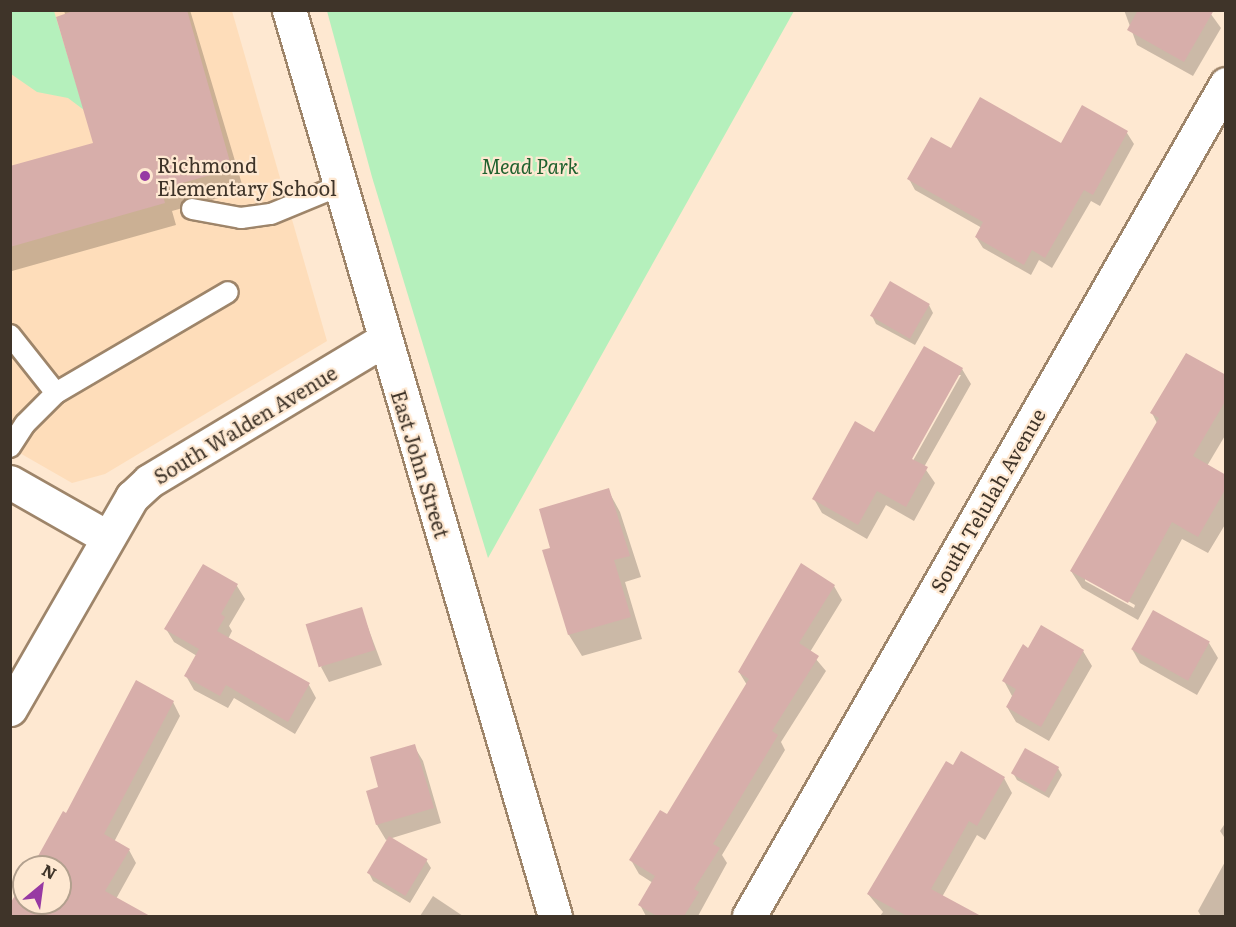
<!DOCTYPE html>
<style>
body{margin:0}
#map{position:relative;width:1236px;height:927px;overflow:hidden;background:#fee8d1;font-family:Literata,serif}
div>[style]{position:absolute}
.built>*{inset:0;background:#feddba}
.green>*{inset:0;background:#b5f0bc}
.shadow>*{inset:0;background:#0003}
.building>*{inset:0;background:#d7aeaa;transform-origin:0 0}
.roads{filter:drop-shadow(2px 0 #9e856a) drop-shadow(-2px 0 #9e856a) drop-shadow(0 2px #9e856a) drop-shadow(0 -2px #9e856a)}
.lane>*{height:20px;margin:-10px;padding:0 10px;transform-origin:10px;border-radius:10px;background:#fff}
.street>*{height:33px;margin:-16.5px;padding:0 16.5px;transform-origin:16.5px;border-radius:16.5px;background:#fff}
.secondary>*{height:33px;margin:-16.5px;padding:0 16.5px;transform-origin:16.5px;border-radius:16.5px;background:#fff}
.dots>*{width:16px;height:16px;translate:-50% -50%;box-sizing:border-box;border:3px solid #fee8d1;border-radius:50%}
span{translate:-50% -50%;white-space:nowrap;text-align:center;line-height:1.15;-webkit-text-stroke:4.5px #fee8d1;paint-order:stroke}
.poi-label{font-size:20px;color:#3f3429}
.left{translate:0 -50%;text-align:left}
.park-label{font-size:20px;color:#1f612e;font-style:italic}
.street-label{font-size:20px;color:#3f3429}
.frame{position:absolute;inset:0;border:12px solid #3f3429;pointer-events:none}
.north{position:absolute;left:12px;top:855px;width:60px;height:60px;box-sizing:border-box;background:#fee8d1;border:2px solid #b2a08e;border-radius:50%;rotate:29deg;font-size:16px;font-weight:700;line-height:24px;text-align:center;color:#3f3429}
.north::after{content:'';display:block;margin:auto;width:21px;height:27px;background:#9739a3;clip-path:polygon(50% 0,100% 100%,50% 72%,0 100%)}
</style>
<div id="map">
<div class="built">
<i style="clip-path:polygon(11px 11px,232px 11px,327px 341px,105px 474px,72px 483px,11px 448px)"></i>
</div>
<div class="green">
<i style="clip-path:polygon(11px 11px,54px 11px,84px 110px,68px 98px,37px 92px,11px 74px)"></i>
<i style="clip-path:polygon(327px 11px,794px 11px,488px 558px,372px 177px)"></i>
</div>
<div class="shadow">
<i style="clip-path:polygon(64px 10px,190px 10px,244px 191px,172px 211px,176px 225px,12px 271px,10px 168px,95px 144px)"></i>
<i style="clip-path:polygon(1124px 10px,1208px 10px,1221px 28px,1193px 76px,1137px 45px)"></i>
<i style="clip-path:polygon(1083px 107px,1127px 133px,1134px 144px,1100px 206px,1091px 201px,1052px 268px,1039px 260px,1031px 275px,983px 248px,976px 237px,982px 228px,915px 190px,909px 179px,952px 150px,1062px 146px)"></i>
<i style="clip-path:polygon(929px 305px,933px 313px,915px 345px,876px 324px,872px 316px)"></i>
<i style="clip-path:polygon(evenodd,962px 369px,971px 384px,924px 467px,935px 483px,914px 521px,886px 505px,867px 539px,822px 513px,814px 499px,874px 434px,962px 369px,958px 375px,961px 375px,910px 466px,907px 464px,958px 375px)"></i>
<i style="clip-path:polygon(evenodd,1226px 377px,1226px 434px,1207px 466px,1226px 477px,1226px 523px,1208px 553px,1182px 539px,1138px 620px,1082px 588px,1071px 571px,1157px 423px,1152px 413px,1226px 377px,1085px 577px,1135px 605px,1134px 608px,1085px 581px,1085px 577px)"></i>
<i style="clip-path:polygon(608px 490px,620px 512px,641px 577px,625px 582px,642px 639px,582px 656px,569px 635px,544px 551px,552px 549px)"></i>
<i style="clip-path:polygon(203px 566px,237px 586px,245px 599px,229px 626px,232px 631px,228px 639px,309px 685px,316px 698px,295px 734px,234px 698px,228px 708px,194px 690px,186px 676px,197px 656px,174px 642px,166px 629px)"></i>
<i style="clip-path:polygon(834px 586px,842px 600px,810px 652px,826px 671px,781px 742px,785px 750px,722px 855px,727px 863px,698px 916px,646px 916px,640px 905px,653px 883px,639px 874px,631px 860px,667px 817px,747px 685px,739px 672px)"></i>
<i style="clip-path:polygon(361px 609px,382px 665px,329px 682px,321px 667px)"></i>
<i style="clip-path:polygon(1209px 643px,1218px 658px,1197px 695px,1140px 663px,1132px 649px)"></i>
<i style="clip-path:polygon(1029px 650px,1083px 651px,1092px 666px,1049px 741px,1016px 722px,1007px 707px,1012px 696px,1004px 681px)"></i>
<i style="clip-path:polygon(173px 702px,180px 716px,114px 842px,129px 850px,136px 863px,116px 899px,147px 916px,10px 916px,10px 907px,24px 883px,24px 903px,60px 903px,60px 867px,33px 867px,67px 815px)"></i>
<i style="clip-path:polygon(414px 746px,423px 761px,441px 823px,389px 839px,426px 860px,431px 868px,410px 903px,373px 881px,369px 873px,389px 839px,386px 840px,377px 825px,368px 792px,380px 788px)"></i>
<i style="clip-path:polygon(954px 767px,1004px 778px,1012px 793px,985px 840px,977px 835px,942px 897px,956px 915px,880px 916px,883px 912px,868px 894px)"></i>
<i style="clip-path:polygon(1058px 768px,1062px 775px,1049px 798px,1017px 780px,1013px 773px)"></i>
<i style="clip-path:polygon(1226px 822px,1226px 840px,1220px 831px)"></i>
<i style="clip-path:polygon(1226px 860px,1226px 916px,1201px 916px,1198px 911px)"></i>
<i style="clip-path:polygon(433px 896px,463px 916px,420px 916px)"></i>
</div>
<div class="building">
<i style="clip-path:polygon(76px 10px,187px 10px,232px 169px,161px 189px,165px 203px,10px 247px,10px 166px,93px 143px,56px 17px)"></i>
<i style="clip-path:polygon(1138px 10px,1214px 10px,1184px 62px,1127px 30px)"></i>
<i style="clip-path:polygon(980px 97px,1061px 143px,1082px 105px,1128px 131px,1093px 195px,1084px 190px,1045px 258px,1032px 250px,1024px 265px,975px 237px,983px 222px,907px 179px,931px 137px,951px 148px)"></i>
<i style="left:890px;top:281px;width:46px;height:40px;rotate:30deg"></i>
<i style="clip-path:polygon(924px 346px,963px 368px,912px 459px,928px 467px,906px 507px,877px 491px,858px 525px,812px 499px,855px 421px,874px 432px)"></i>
<i style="clip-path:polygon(1186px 353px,1226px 375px,1226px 400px,1193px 456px,1226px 475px,1226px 488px,1198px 537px,1172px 522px,1128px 603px,1070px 571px,1159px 418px,1150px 413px)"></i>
<i style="clip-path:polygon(609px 488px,630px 556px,614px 560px,631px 617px,568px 635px,542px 550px,550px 548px,539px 509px)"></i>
<i style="clip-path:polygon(801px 563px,835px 585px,799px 643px,819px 656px,772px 731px,778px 735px,713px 844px,720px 848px,694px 889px,699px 892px,684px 916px,657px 916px,638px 905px,655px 876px,629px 860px,660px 810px,667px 814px,749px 679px,738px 672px)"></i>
<i style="clip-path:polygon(203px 564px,238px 584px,221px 614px,225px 617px,217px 631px,310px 683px,288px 722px,226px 685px,220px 696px,184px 676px,199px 649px,164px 629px)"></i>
<i style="left:362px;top:607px;width:45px;height:59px;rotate:73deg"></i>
<i style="left:1153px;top:610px;width:65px;height:45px;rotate:29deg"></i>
<i style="clip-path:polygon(1041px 625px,1084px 650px,1041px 727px,1006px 707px,1016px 689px,1002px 681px,1023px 644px,1028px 648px)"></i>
<i style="clip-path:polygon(136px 680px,174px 701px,104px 834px,130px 849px,105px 891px,150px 916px,10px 916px,10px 904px,24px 880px,24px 903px,60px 903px,60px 867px,32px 867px,63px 811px,66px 813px)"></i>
<i style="clip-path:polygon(415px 744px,434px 808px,376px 825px,366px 791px,378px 787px,370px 757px)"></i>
<i style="left:1025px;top:748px;width:39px;height:29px;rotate:29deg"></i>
<i style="clip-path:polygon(961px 751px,1005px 777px,977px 826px,969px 821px,931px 889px,981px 916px,907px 916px,867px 894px,946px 761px,953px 765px)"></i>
<i style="left:389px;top:836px;width:45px;height:43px;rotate:31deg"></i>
</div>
<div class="roads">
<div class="lane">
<i style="left:192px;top:209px;width:50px;rotate:10.4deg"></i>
<i style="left:241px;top:218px;width:30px;rotate:-8deg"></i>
<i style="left:271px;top:214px;width:74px;rotate:-22.4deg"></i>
<i style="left:10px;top:335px;width:74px;rotate:51.6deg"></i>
<i style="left:10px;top:447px;width:27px;rotate:-57deg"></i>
<i style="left:25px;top:424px;width:44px;rotate:-45deg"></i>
<i style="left:56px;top:393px;width:199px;rotate:-30.4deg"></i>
</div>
<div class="street">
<i style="left:10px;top:482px;width:112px;rotate:29.6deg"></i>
<i style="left:10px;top:709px;width:245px;rotate:-60.1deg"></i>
<i style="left:132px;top:497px;width:23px;rotate:-43deg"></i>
<i style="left:149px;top:481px;width:274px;rotate:-31deg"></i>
<i style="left:749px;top:916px;width:959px;rotate:-60.17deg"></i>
</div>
<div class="secondary">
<i style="left:289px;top:10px;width:944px;rotate:73.64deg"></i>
</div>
</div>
<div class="dots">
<i style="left:145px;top:176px;background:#9739a3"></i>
</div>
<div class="poi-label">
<span class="left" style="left:157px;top:176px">Richmond<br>Elementary School</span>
</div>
<div class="park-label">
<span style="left:530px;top:165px">Mead Park</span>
</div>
<div class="street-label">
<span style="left:245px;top:424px;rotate:-31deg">South Walden Avenue</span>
<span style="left:421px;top:464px;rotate:73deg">East John Street</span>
<span style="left:987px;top:500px;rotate:-60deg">South Telulah Avenue</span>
</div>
<div class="frame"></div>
<div class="north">N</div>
</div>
